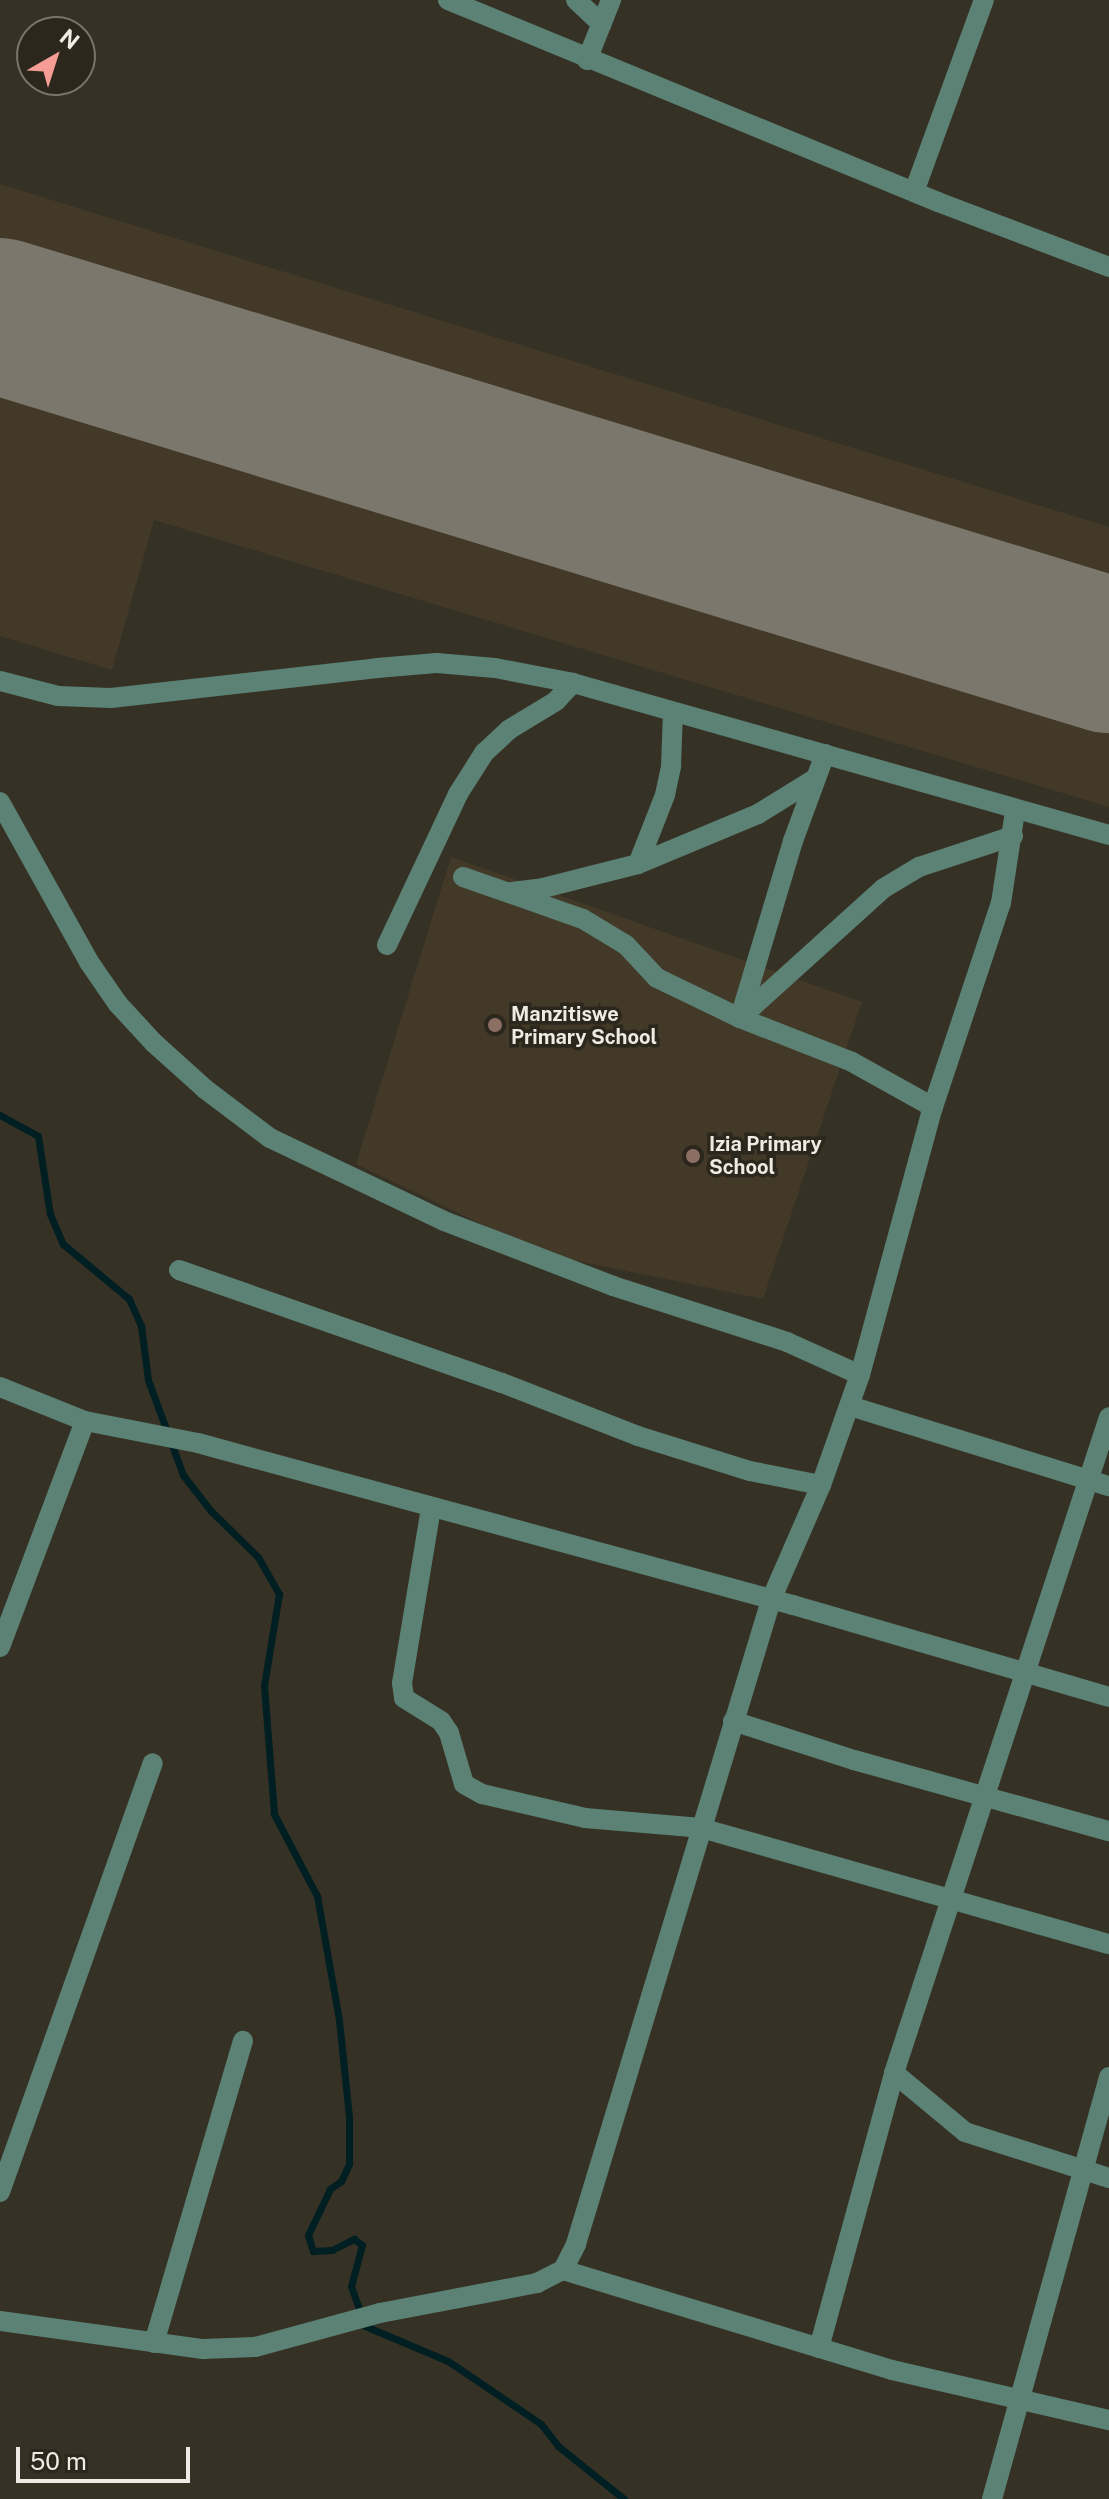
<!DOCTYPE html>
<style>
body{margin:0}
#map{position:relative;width:1109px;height:2499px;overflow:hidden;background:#363125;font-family:"Public Sans",sans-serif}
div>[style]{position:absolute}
.built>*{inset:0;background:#423928}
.stream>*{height:7px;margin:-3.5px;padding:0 3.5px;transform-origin:3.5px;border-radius:3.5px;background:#001f22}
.runway>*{height:156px;margin:-78px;padding:0 78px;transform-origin:78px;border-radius:78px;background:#7c776c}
.minor>*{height:20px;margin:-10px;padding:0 10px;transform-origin:10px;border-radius:10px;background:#5b8275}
.dots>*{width:22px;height:22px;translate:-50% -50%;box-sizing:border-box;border:4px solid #2c271c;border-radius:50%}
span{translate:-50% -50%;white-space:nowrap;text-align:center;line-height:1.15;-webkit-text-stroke:7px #2c271c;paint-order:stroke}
.poi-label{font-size:20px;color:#efebe4;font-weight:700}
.left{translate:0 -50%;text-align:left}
.north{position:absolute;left:16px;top:16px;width:80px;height:80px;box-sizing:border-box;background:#2c271c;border:2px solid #7a756c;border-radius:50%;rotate:39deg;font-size:22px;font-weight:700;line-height:32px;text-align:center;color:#efebe4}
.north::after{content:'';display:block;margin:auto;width:28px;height:36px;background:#f59c95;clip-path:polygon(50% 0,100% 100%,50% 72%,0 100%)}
.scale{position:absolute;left:16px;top:2447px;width:174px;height:36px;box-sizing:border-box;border:4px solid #efebe4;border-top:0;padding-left:10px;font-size:24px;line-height:28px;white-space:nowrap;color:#efebe4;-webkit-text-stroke:6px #2c271c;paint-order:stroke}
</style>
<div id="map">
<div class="built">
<i style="clip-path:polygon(0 184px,1109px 527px,1109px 807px,154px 520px,112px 670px,0 636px)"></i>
<i style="clip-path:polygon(451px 857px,862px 1002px,763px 1299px,543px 1254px,356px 1164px)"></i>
</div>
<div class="stream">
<i style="left:0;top:1115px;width:43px;rotate:28.9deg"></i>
<i style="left:38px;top:1136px;width:79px;rotate:81.3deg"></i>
<i style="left:50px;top:1214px;width:33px;rotate:67deg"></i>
<i style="left:63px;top:1244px;width:86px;rotate:39.8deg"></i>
<i style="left:129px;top:1299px;width:30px;rotate:66deg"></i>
<i style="left:141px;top:1326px;width:54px;rotate:82.6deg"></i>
<i style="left:148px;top:1380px;width:101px;rotate:69.8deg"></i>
<i style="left:183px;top:1475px;width:46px;rotate:52.1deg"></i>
<i style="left:211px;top:1511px;width:66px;rotate:44.4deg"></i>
<i style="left:258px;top:1557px;width:43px;rotate:60.4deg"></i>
<i style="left:279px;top:1594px;width:93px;rotate:99.3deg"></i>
<i style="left:264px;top:1686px;width:128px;rotate:85.5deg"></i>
<i style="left:274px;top:1814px;width:93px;rotate:62.3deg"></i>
<i style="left:317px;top:1896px;width:126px;rotate:79.9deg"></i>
<i style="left:339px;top:2020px;width:97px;rotate:84.1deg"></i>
<i style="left:349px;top:2116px;width:48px;rotate:90deg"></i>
<i style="left:349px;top:2164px;width:19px;rotate:115deg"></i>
<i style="left:341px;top:2181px;width:14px;rotate:144deg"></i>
<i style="left:330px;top:2189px;width:51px;rotate:115.6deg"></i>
<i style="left:308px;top:2235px;width:17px;rotate:73deg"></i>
<i style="left:313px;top:2251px;width:19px;rotate:-3deg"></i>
<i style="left:332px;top:2250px;width:25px;rotate:-27deg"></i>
<i style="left:354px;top:2239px;width:10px;rotate:37deg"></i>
<i style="left:362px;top:2245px;width:42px;rotate:105deg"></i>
<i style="left:351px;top:2286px;width:42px;rotate:70.7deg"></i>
<i style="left:365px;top:2326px;width:90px;rotate:22.9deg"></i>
<i style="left:448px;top:2361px;width:112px;rotate:34.1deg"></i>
<i style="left:541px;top:2424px;width:28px;rotate:52deg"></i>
<i style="left:558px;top:2446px;width:85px;rotate:38.8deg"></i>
</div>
<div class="runway">
<i style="left:0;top:316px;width:1160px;rotate:17deg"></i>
</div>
<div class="minor">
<i style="left:448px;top:0;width:530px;rotate:22.4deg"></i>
<i style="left:938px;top:202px;width:183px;rotate:20.8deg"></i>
<i style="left:576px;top:0;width:35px;rotate:43deg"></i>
<i style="left:587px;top:60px;width:65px;rotate:-68.2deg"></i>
<i style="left:914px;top:192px;width:204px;rotate:-70deg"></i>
<i style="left:0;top:681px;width:60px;rotate:14.5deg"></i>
<i style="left:58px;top:696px;width:53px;rotate:2.2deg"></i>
<i style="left:111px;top:698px;width:268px;rotate:-6.4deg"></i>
<i style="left:377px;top:668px;width:60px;rotate:-4.8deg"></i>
<i style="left:437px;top:663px;width:58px;rotate:4.9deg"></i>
<i style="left:495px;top:668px;width:79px;rotate:10.9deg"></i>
<i style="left:573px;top:683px;width:557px;rotate:15.83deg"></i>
<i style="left:825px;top:754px;width:93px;rotate:110.2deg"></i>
<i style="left:793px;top:841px;width:185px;rotate:106.7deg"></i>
<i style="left:740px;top:1018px;width:120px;rotate:21.4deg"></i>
<i style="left:852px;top:1062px;width:93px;rotate:29.1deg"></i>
<i style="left:0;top:802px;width:183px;rotate:60.9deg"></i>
<i style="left:89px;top:962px;width:51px;rotate:55.4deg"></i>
<i style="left:118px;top:1004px;width:53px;rotate:47.3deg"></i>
<i style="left:154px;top:1043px;width:69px;rotate:42deg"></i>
<i style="left:205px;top:1089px;width:81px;rotate:37deg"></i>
<i style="left:270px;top:1138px;width:193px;rotate:25.5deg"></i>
<i style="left:444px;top:1221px;width:181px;rotate:21deg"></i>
<i style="left:613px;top:1286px;width:183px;rotate:17.8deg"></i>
<i style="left:787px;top:1342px;width:80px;rotate:24.3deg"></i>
<i style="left:638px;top:864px;width:74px;rotate:-68.6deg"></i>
<i style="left:665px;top:795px;width:30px;rotate:-78deg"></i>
<i style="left:671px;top:766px;width:54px;rotate:-87.9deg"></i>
<i style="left:463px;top:877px;width:127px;rotate:19.3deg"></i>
<i style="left:583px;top:919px;width:50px;rotate:31.2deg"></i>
<i style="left:626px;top:945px;width:45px;rotate:46.8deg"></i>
<i style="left:657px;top:978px;width:92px;rotate:25.7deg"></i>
<i style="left:740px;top:1018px;width:194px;rotate:-42.1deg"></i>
<i style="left:884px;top:888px;width:41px;rotate:-31deg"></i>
<i style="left:919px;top:867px;width:99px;rotate:-18.3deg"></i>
<i style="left:512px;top:892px;width:31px;rotate:-7deg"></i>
<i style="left:543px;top:888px;width:98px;rotate:-14.2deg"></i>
<i style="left:638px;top:864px;width:130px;rotate:-22.6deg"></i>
<i style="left:758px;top:814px;width:68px;rotate:-31.8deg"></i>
<i style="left:387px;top:945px;width:167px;rotate:-64.8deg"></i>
<i style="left:458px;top:794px;width:49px;rotate:-57.6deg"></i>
<i style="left:484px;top:753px;width:35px;rotate:-43deg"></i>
<i style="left:510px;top:729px;width:54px;rotate:-31.3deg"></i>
<i style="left:556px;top:701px;width:25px;rotate:-47deg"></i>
<i style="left:179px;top:1270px;width:342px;rotate:19.3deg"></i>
<i style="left:502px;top:1383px;width:146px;rotate:21.3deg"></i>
<i style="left:638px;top:1436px;width:117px;rotate:17.4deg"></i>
<i style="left:750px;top:1471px;width:72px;rotate:11.2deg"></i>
<i style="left:0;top:1387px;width:92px;rotate:21.8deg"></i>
<i style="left:850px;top:1406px;width:271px;rotate:17.2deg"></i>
<i style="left:431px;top:1508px;width:177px;rotate:99.4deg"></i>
<i style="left:402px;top:1683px;width:15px;rotate:82deg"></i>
<i style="left:404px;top:1698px;width:44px;rotate:31.9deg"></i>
<i style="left:441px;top:1721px;width:14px;rotate:56deg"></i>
<i style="left:449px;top:1733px;width:53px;rotate:73.6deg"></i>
<i style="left:464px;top:1784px;width:21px;rotate:29deg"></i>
<i style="left:482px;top:1794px;width:106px;rotate:13.1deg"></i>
<i style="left:585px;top:1818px;width:116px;rotate:4.9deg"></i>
<i style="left:701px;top:1828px;width:424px;rotate:15.9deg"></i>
<i style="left:0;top:1647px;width:241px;rotate:-69.4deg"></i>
<i style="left:85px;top:1421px;width:115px;rotate:11deg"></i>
<i style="left:198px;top:1443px;width:617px;rotate:15.23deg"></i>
<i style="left:793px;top:1605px;width:329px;rotate:16.2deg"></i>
<i style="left:733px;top:1721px;width:127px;rotate:17.9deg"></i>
<i style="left:854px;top:1760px;width:265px;rotate:15.6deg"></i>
<i style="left:894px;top:2073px;width:92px;rotate:39.7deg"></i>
<i style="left:965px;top:2132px;width:151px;rotate:17.7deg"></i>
<i style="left:0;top:2192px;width:455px;rotate:-70.4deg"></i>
<i style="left:563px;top:2270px;width:344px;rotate:16.9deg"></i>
<i style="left:892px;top:2370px;width:223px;rotate:13deg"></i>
<i style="left:0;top:2321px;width:205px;rotate:7.9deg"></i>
<i style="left:203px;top:2349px;width:52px;rotate:-2.2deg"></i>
<i style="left:255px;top:2347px;width:130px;rotate:-15.2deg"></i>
<i style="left:380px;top:2313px;width:160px;rotate:-10.8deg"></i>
<i style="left:537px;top:2283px;width:29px;rotate:-27deg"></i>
<i style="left:563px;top:2270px;width:29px;rotate:-63deg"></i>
<i style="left:576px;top:2244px;width:673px;rotate:-73.15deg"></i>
<i style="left:771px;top:1600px;width:125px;rotate:-66.5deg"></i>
<i style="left:821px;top:1485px;width:117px;rotate:-70.5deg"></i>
<i style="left:860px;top:1375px;width:278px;rotate:-74.8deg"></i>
<i style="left:933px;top:1107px;width:215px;rotate:-71.6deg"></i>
<i style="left:1001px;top:903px;width:93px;rotate:-81.3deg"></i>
<i style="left:154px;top:2343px;width:315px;rotate:-73.6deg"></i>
<i style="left:819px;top:2348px;width:285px;rotate:-74.7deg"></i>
<i style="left:894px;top:2073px;width:690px;rotate:-71.85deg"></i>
<i style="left:992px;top:2499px;width:438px;rotate:-74.5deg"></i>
</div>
<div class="dots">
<i style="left:495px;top:1025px;background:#8d6e63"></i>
<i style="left:693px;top:1156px;background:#8d6e63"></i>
</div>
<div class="poi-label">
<span class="left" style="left:511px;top:1026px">Manzitiswe<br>Primary School</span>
<span class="left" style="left:709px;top:1156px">Izia Primary<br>School</span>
</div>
<div class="north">N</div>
<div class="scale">50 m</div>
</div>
